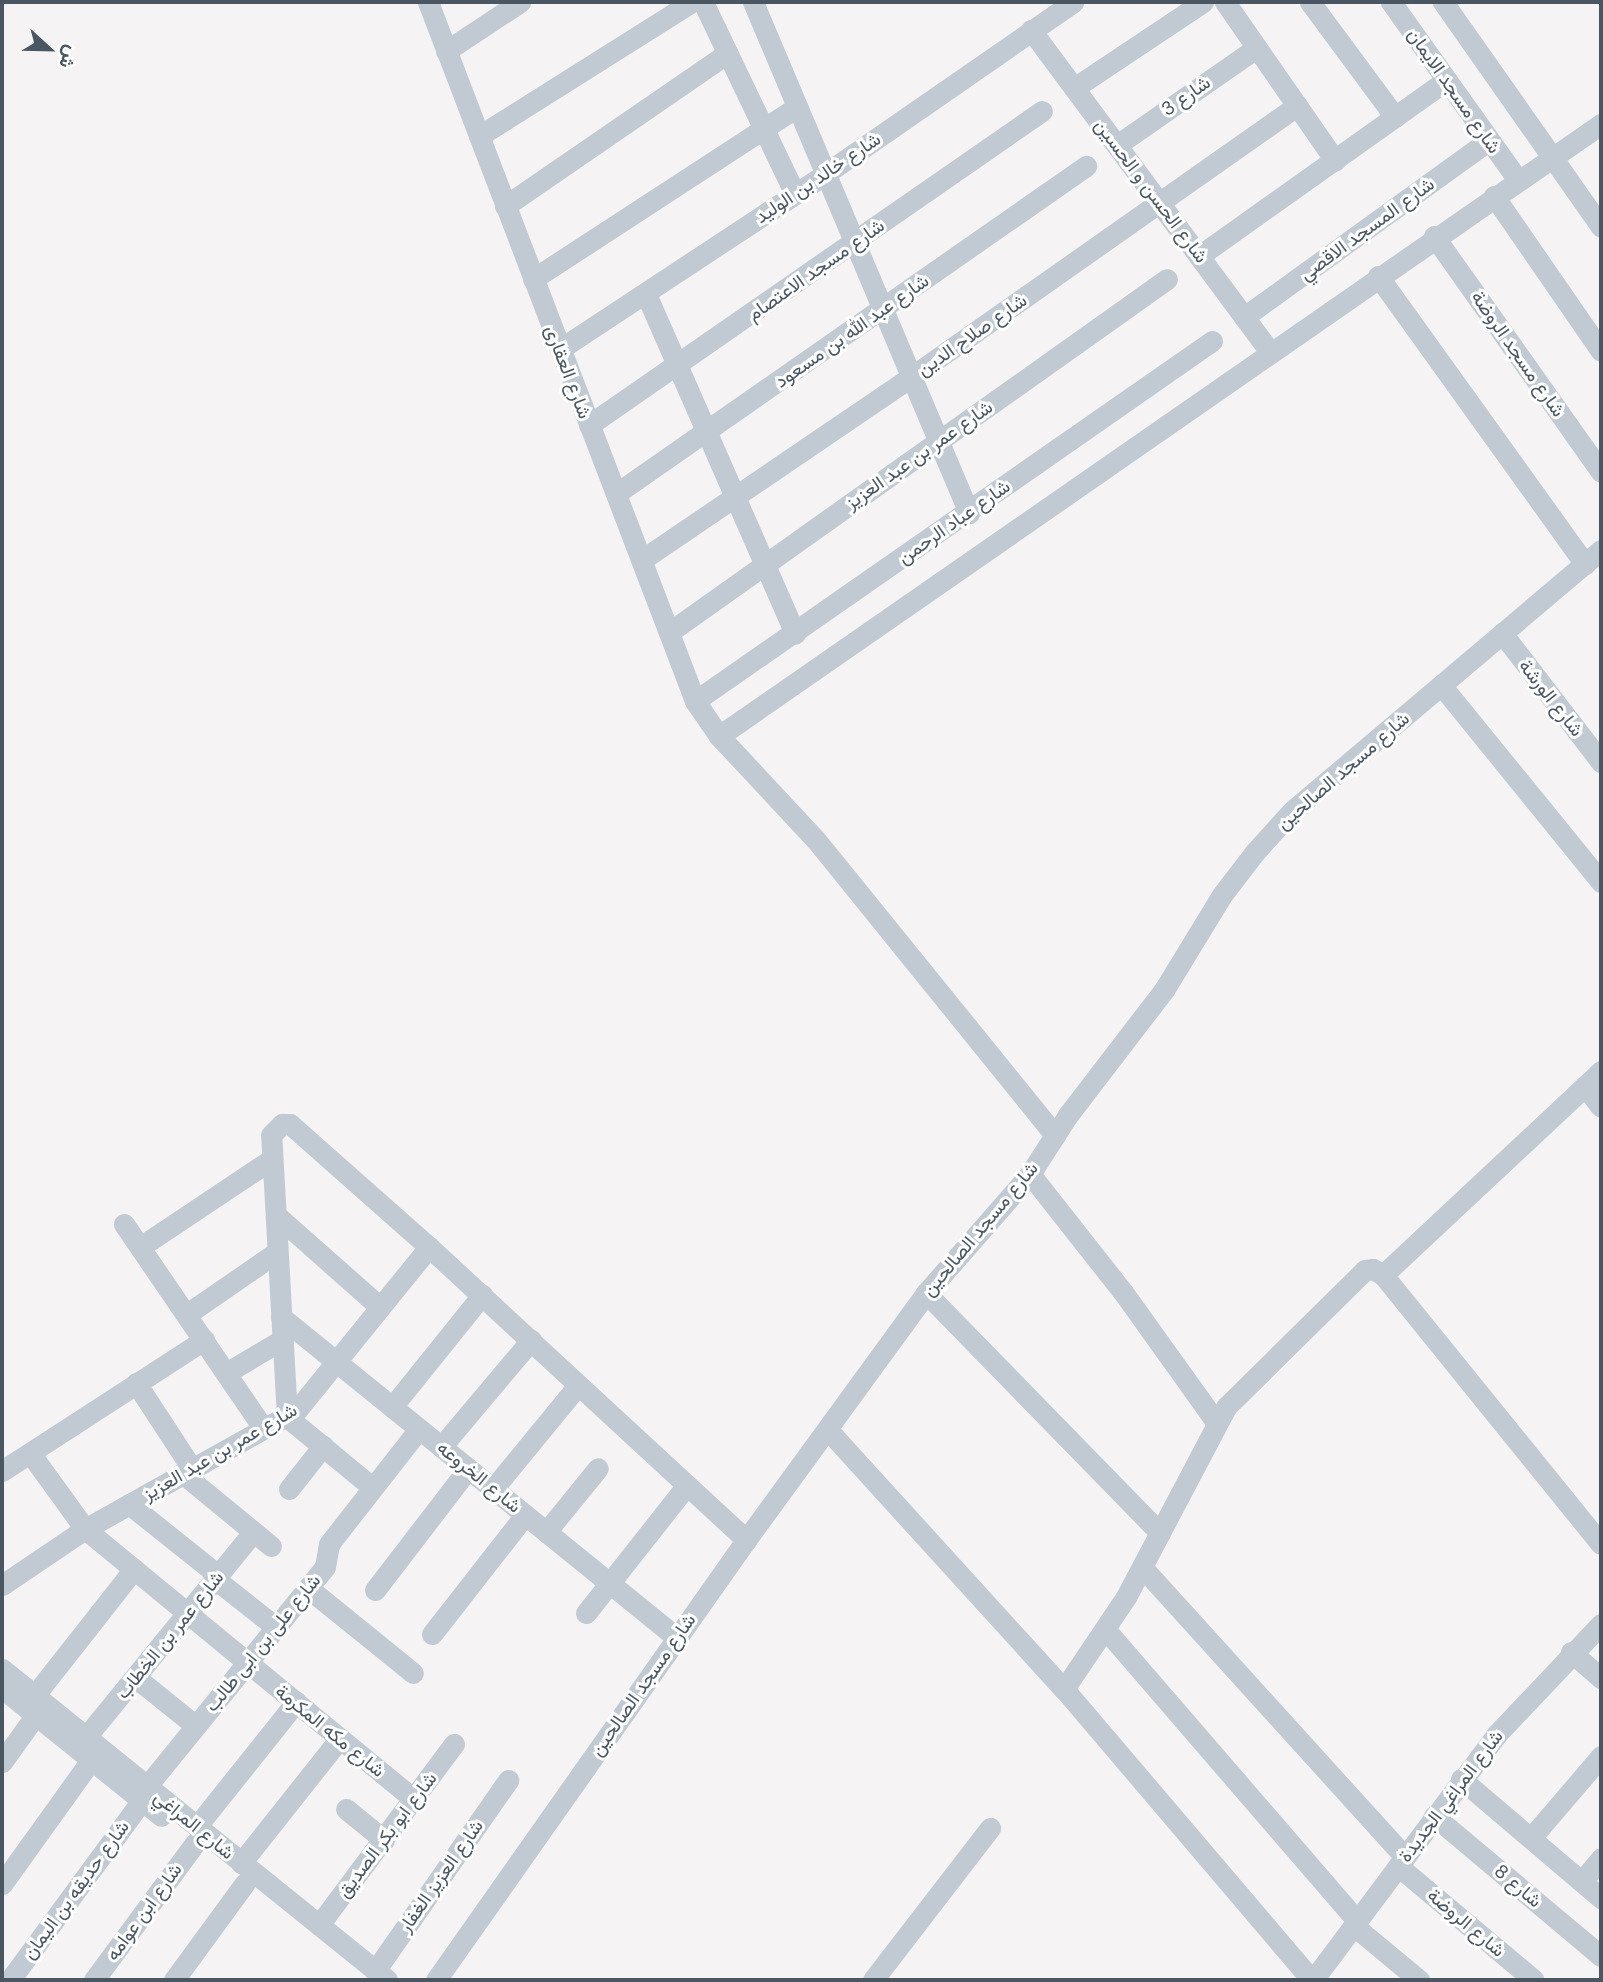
<!DOCTYPE html>
<meta charset="utf-8">
<style>
body{margin:0}
#map{position:relative;width:1603px;height:1982px;overflow:hidden;background:#f5f3f3;font-family:"DM Sans",Vazirmatn,sans-serif}
div>[style]{position:absolute}
.street>*{height:21px;margin:-10.5px;padding:0 10.5px;transform-origin:10.5px;border-radius:10.5px;background:#c1cad2}
span{translate:-50% -50%;white-space:nowrap;text-align:center;line-height:1.15;-webkit-text-stroke:6px #fff;paint-order:stroke}
.street-label{font-size:19px;color:#4a5661}
.frame{position:absolute;inset:0;border:4px solid #4a5661;pointer-events:none}
.north{position:absolute;left:14px;top:14px;width:70px;height:70px;-webkit-text-stroke:5px #fff;paint-order:stroke;rotate:112deg;font-size:19px;font-weight:700;line-height:28px;text-align:center;color:#4a5661}
.north::after{content:'';display:block;margin:auto;width:24px;height:32px;background:#4a5661;clip-path:polygon(50% 0,100% 100%,50% 72%,0 100%)}
</style>
<div id="map">
<div class="street">
<i style="left:428px;top:2px;width:748px;rotate:69.09deg"></i>
<i style="left:695px;top:701px;width:42px;rotate:55.6deg"></i>
<i style="left:719px;top:736px;width:142px;rotate:47deg"></i>
<i style="left:816px;top:840px;width:380px;rotate:51deg"></i>
<i style="left:703px;top:2px;width:213px;rotate:64.4deg"></i>
<i style="left:753px;top:2px;width:555px;rotate:67.09deg"></i>
<i style="left:1225px;top:2px;width:193px;rotate:55.2deg"></i>
<i style="left:1310px;top:2px;width:143px;rotate:53.5deg"></i>
<i style="left:1391px;top:2px;width:219px;rotate:54.5deg"></i>
<i style="left:1443px;top:2px;width:275px;rotate:54.9deg"></i>
<i style="left:1031px;top:30px;width:401px;rotate:53.4deg"></i>
<i style="left:446px;top:51px;width:89px;rotate:-33.5deg"></i>
<i style="left:1074px;top:88px;width:155px;rotate:-33.7deg"></i>
<i style="left:479px;top:136px;width:252px;rotate:-32.2deg"></i>
<i style="left:1117px;top:145px;width:169px;rotate:-34.9deg"></i>
<i style="left:1494px;top:196px;width:188px;rotate:55.4deg"></i>
<i style="left:505px;top:206px;width:270px;rotate:-34.5deg"></i>
<i style="left:1434px;top:236px;width:289px;rotate:54.7deg"></i>
<i style="left:1199px;top:256px;width:304px;rotate:-35.4deg"></i>
<i style="left:1378px;top:276px;width:355px;rotate:54.3deg"></i>
<i style="left:533px;top:279px;width:315px;rotate:-33.1deg"></i>
<i style="left:646px;top:294px;width:371px;rotate:66.3deg"></i>
<i style="left:1244px;top:317px;width:302px;rotate:-35.8deg"></i>
<i style="left:560px;top:349px;width:318px;rotate:-33.4deg"></i>
<i style="left:825px;top:174px;width:302px;rotate:-34.7deg"></i>
<i style="left:589px;top:425px;width:551px;rotate:-34.73deg"></i>
<i style="left:617px;top:493px;width:572px;rotate:-34.89deg"></i>
<i style="left:643px;top:559px;width:324px;rotate:-34.2deg"></i>
<i style="left:911px;top:377px;width:472px;rotate:-35.1deg"></i>
<i style="left:671px;top:631px;width:608px;rotate:-35.36deg"></i>
<i style="left:1502px;top:633px;width:163px;rotate:52.5deg"></i>
<i style="left:1441px;top:685px;width:254px;rotate:50.9deg"></i>
<i style="left:695px;top:701px;width:630px;rotate:-34.85deg"></i>
<i style="left:719px;top:736px;width:1074px;rotate:-34.76deg"></i>
<i style="left:1585px;top:1086px;width:26px;rotate:53deg"></i>
<i style="left:1030px;top:1174px;width:150px;rotate:51.8deg"></i>
<i style="left:1123px;top:1292px;width:160px;rotate:54.4deg"></i>
<i style="left:276px;top:1215px;width:139px;rotate:41.5deg"></i>
<i style="left:124px;top:1224px;width:247px;rotate:55.7deg"></i>
<i style="left:140px;top:1247px;width:159px;rotate:-33.7deg"></i>
<i style="left:1383px;top:1275px;width:299px;rotate:-43.1deg"></i>
<i style="left:926px;top:1293px;width:335px;rotate:45.7deg"></i>
<i style="left:187px;top:1314px;width:109px;rotate:-34.6deg"></i>
<i style="left:281px;top:1317px;width:508px;rotate:39.01deg"></i>
<i style="left:226px;top:1373px;width:66px;rotate:-30.8deg"></i>
<i style="left:136px;top:1383px;width:100px;rotate:56.8deg"></i>
<i style="left:392px;top:1407px;width:144px;rotate:-51.2deg"></i>
<i style="left:828px;top:1430px;width:350px;rotate:47.7deg"></i>
<i style="left:1064px;top:1689px;width:382px;rotate:49.6deg"></i>
<i style="left:441px;top:1447px;width:140px;rotate:-49.9deg"></i>
<i style="left:30px;top:1453px;width:94px;rotate:54.1deg"></i>
<i style="left:85px;top:1529px;width:426px;rotate:39.4deg"></i>
<i style="left:2px;top:1471px;width:241px;rotate:-33deg"></i>
<i style="left:182px;top:1473px;width:115px;rotate:39.4deg"></i>
<i style="left:372px;top:1487px;width:110px;rotate:-140.5deg"></i>
<i style="left:287px;top:1417px;width:282px;rotate:-93.2deg"></i>
<i style="left:271px;top:1135px;width:16px;rotate:-45deg"></i>
<i style="left:282px;top:1124px;width:8px"></i>
<i style="left:290px;top:1124px;width:186px;rotate:41.5deg"></i>
<i style="left:429px;top:1247px;width:432px;rotate:42.7deg"></i>
<i style="left:289px;top:1489px;width:55px;rotate:-51.7deg"></i>
<i style="left:493px;top:1489px;width:134px;rotate:-50.7deg"></i>
<i style="left:129px;top:1504px;width:114px;rotate:38.6deg"></i>
<i style="left:546px;top:1532px;width:82px;rotate:-50.9deg"></i>
<i style="left:1142px;top:1567px;width:391px;rotate:47.8deg"></i>
<i style="left:215px;top:1579px;width:78px;rotate:38.2deg"></i>
<i style="left:2px;top:1585px;width:100px;rotate:-34deg"></i>
<i style="left:85px;top:1529px;width:243px;rotate:-29.3deg"></i>
<i style="left:297px;top:1410px;width:210px;rotate:-51deg"></i>
<i style="left:308px;top:1588px;width:135px;rotate:39deg"></i>
<i style="left:375px;top:1590px;width:153px;rotate:-52.5deg"></i>
<i style="left:586px;top:1613px;width:163px;rotate:-51.7deg"></i>
<i style="left:1106px;top:1630px;width:384px;rotate:49.2deg"></i>
<i style="left:432px;top:1634px;width:151px;rotate:-52deg"></i>
<i style="left:1571px;top:1652px;width:40px;rotate:41deg"></i>
<i style="left:2px;top:1669px;width:495px;rotate:38.9deg"></i>
<i style="left:135px;top:1677px;width:78px;rotate:38.8deg"></i>
<i style="left:2px;top:1688px;width:204px;rotate:38.8deg"></i>
<i style="left:1064px;top:1689px;width:111px;rotate:-56deg"></i>
<i style="left:1126px;top:1597px;width:215px;rotate:-62.2deg"></i>
<i style="left:1226px;top:1407px;width:195px;rotate:-44.6deg"></i>
<i style="left:1365px;top:1270px;width:8px;rotate:-7deg"></i>
<i style="left:1373px;top:1269px;width:12px;rotate:31deg"></i>
<i style="left:1383px;top:1275px;width:346px;rotate:51deg"></i>
<i style="left:27px;top:1705px;width:173px;rotate:-51.8deg"></i>
<i style="left:86px;top:1737px;width:264px;rotate:-50.8deg"></i>
<i style="left:2px;top:1762px;width:57px;rotate:-54.3deg"></i>
<i style="left:1461px;top:1779px;width:184px;rotate:40.4deg"></i>
<i style="left:147px;top:1786px;width:282px;rotate:-50.9deg"></i>
<i style="left:325px;top:1567px;width:23px;rotate:-80deg"></i>
<i style="left:329px;top:1544px;width:146px;rotate:-52deg"></i>
<i style="left:346px;top:1809px;width:49px;rotate:39.2deg"></i>
<i style="left:1434px;top:1816px;width:218px;rotate:40deg"></i>
<i style="left:197px;top:1826px;width:159px;rotate:-51.4deg"></i>
<i style="left:1531px;top:1838px;width:108px;rotate:-49.5deg"></i>
<i style="left:241px;top:1863px;width:159px;rotate:-51.6deg"></i>
<i style="left:1398px;top:1866px;width:177px;rotate:40deg"></i>
<i style="left:1582px;top:1881px;width:30px;rotate:-50deg"></i>
<i style="left:2px;top:1884px;width:153px;rotate:-54.3deg"></i>
<i style="left:319px;top:1925px;width:226px;rotate:-53.3deg"></i>
<i style="left:1354px;top:1926px;width:85px;rotate:39.7deg"></i>
<i style="left:375px;top:1971px;width:233px;rotate:-55.1deg"></i>
<i style="left:10px;top:1980px;width:223px;rotate:-53.7deg"></i>
<i style="left:94px;top:1980px;width:170px;rotate:-53.6deg"></i>
<i style="left:174px;top:1980px;width:120px;rotate:-53.8deg"></i>
<i style="left:436px;top:1980px;width:538px;rotate:-54.83deg"></i>
<i style="left:746px;top:1540px;width:306px;rotate:-53.9deg"></i>
<i style="left:926px;top:1293px;width:158px;rotate:-48.8deg"></i>
<i style="left:1030px;top:1174px;width:70px;rotate:-57.2deg"></i>
<i style="left:1068px;top:1115px;width:158px;rotate:-52.5deg"></i>
<i style="left:1164px;top:990px;width:111px;rotate:-58.6deg"></i>
<i style="left:1222px;top:895px;width:54px;rotate:-52.5deg"></i>
<i style="left:1255px;top:852px;width:55px;rotate:-47.9deg"></i>
<i style="left:1292px;top:811px;width:404px;rotate:-40.2deg"></i>
<i style="left:873px;top:1980px;width:192px;rotate:-52.4deg"></i>
<i style="left:1313px;top:1980px;width:306px;rotate:-53.2deg"></i>
<i style="left:1496px;top:1735px;width:153px;rotate:-46.6deg"></i>
</div>
<div class="street-label">
<span style="left:1454px;top:91px;rotate:55deg">شارع مسجد الايمان</span>
<span style="left:1186px;top:96px;rotate:-35deg">شارع 3</span>
<span style="left:818px;top:178px;rotate:-34deg">شارع خالد بن الوليد</span>
<span style="left:1151px;top:191px;rotate:53deg">شارع الحسن و الحسين</span>
<span style="left:1367px;top:229px;rotate:-36deg">شارع المسجد الاقصي</span>
<span style="left:816px;top:270px;rotate:-35deg">شارع مسجد الاعتصام</span>
<span style="left:852px;top:331px;rotate:-35deg">شارع عبد الله بن مسعود</span>
<span style="left:972px;top:335px;rotate:-35deg">شارع صلاح الدين</span>
<span style="left:1518px;top:354px;rotate:55deg">شارع مسجد الروضة</span>
<span style="left:568px;top:372px;rotate:69deg">شارع العقارى</span>
<span style="left:919px;top:455px;rotate:-35deg">شارع عمر بن عبد العزيز</span>
<span style="left:954px;top:522px;rotate:-35deg">شارع عباد الرحمن</span>
<span style="left:1551px;top:698px;rotate:52deg">شارع الورشة</span>
<span style="left:1343px;top:771px;rotate:-41deg">شارع مسجد الصالحين</span>
<span style="left:980px;top:1229px;rotate:-50deg">شارع مسجد الصالحين</span>
<span style="left:220px;top:1452px;rotate:-30deg">شارع عمر بن عبد العزيز</span>
<span style="left:479px;top:1477px;rotate:39deg">شارع الخروعه</span>
<span style="left:170px;top:1635px;rotate:-51deg">شارع عمر بن الخطاب</span>
<span style="left:263px;top:1643px;rotate:-51deg">شارع على بن ابى طالب</span>
<span style="left:643px;top:1685px;rotate:-55deg">شارع مسجد الصالحين</span>
<span style="left:330px;top:1731px;rotate:39deg">شارع مكه المكرمة</span>
<span style="left:1451px;top:1796px;rotate:-53deg">شارع المراغي الجديدة</span>
<span style="left:194px;top:1825px;rotate:39deg">شارع المراغي</span>
<span style="left:387px;top:1835px;rotate:-53deg">شارع ابو بكر الصديق</span>
<span style="left:441px;top:1876px;rotate:-55deg">شارع العزيز الغفار</span>
<span style="left:1518px;top:1886px;rotate:40deg">شارع 8</span>
<span style="left:76px;top:1890px;rotate:-54deg">شارع حديقه بن اليمان</span>
<span style="left:144px;top:1912px;rotate:-54deg">شارع ابن عوامه</span>
<span style="left:1466px;top:1923px;rotate:40deg">شارع الروضة</span>
</div>
<div class="frame"></div>
<div class="north">ش</div>
</div>
